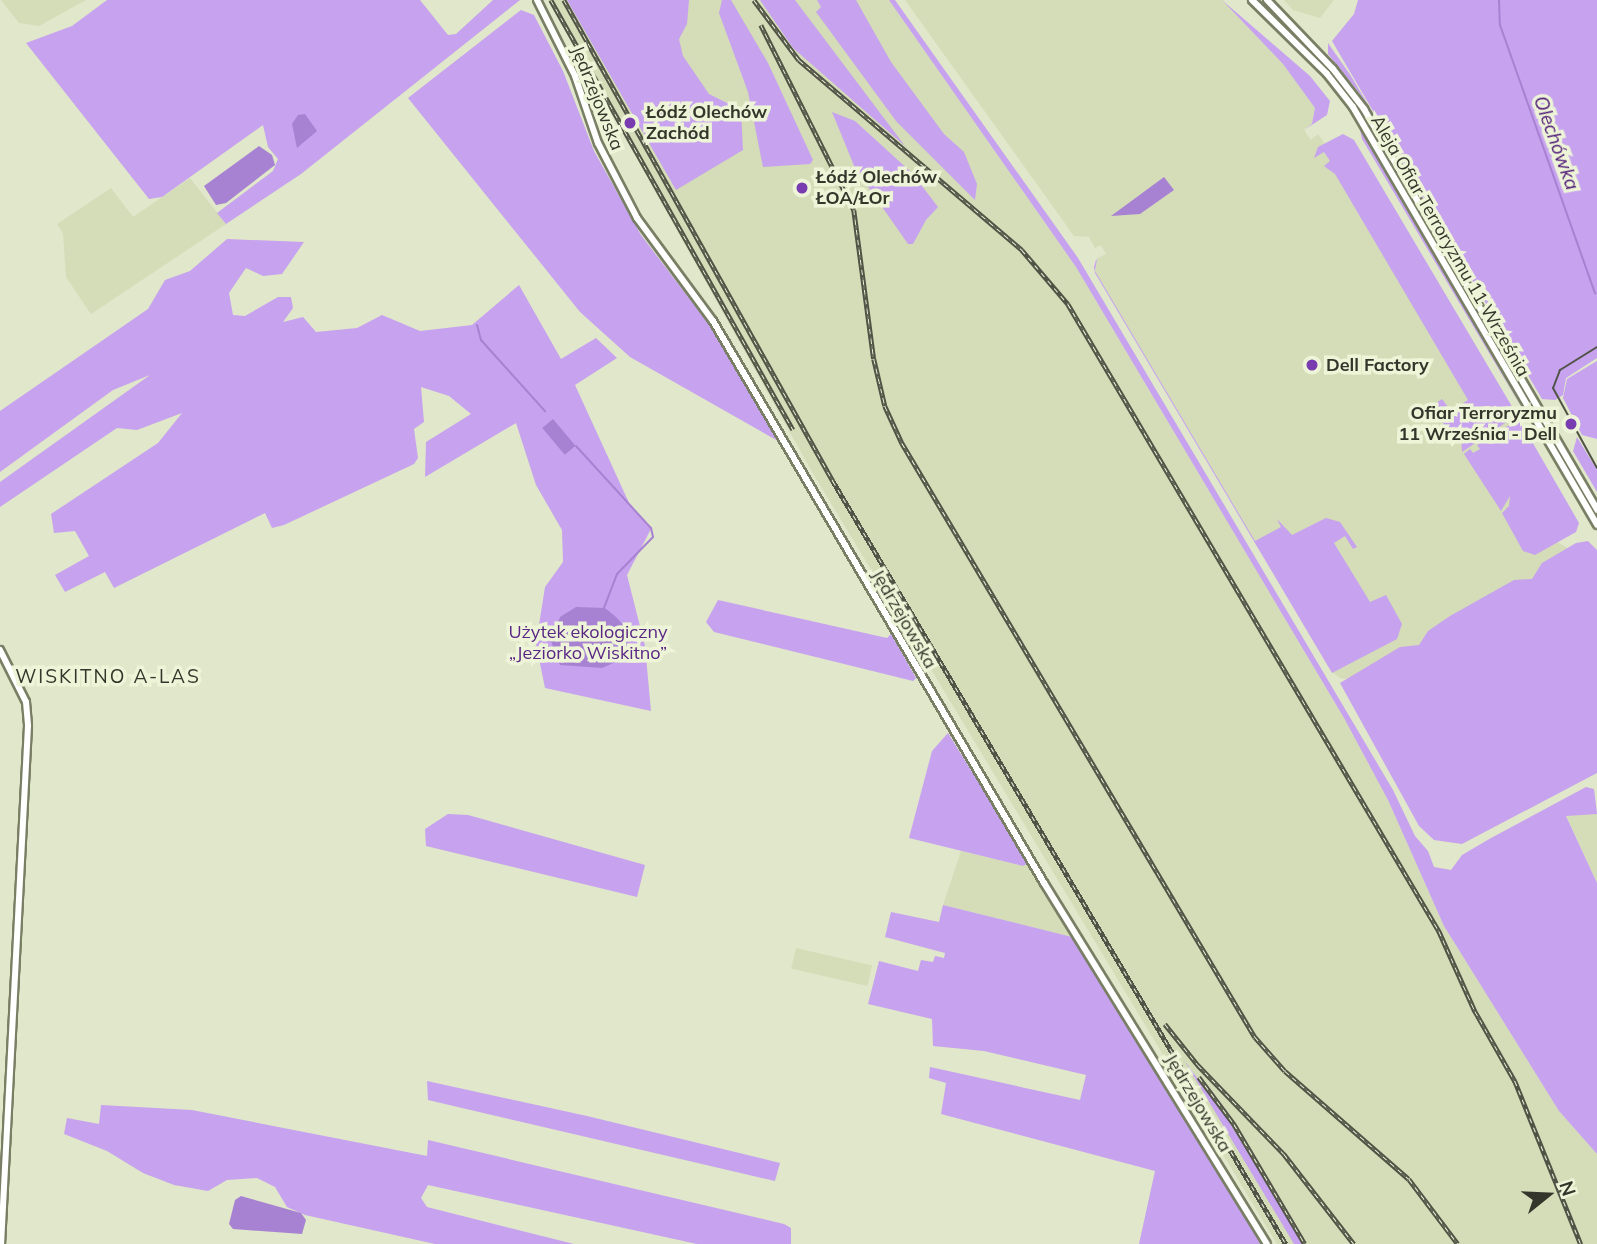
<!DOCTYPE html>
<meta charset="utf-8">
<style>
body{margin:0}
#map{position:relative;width:1597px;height:1244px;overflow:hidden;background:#e0e7ca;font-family:Mulish,sans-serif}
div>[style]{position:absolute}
.built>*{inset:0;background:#d4dcb8;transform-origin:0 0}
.green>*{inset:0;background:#c6a2ef}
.water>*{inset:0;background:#a882d2;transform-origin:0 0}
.stream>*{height:2px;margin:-1px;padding:0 1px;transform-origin:1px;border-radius:1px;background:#a882d2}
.roads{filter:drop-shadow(2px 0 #797f64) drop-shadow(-2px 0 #797f64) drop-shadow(0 2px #797f64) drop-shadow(0 -2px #797f64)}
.secondary>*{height:6px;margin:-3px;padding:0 3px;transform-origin:3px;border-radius:3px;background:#fff}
.tram>*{height:2px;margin:-1px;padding:0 1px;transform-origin:1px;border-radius:1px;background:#505345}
.rail>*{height:4.5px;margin-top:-2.25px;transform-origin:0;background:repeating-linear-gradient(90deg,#edf4d7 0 5px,#505345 0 10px);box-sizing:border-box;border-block:2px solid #505345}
.dots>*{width:19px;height:19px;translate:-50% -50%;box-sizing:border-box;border:4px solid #edf4d7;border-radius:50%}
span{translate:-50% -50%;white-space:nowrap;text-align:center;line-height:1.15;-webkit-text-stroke:7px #edf4d7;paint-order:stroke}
.street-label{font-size:18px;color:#34362b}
.poi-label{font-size:18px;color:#34362b;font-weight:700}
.left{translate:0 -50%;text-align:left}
.right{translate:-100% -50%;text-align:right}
.park-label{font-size:18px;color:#592685}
.water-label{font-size:19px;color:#4d1776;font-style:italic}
.neighbourhood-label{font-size:19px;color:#34362b;letter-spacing:2px}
.north{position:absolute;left:1513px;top:1160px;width:70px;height:70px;-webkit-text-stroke:5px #edf4d7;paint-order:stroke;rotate:72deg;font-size:19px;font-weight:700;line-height:28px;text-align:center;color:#34362b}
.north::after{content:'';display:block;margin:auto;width:24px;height:32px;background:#34362b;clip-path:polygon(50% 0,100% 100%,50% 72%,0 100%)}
</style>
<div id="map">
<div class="built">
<i style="clip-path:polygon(1px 0,86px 0,39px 26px,19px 23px)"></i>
<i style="clip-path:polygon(548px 0,889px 0,1076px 267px,1344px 718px,1388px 800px,1444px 926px,1559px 1111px,1597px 1154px,1597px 1244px,1277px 1244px,811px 470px)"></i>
<i style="clip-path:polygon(905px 0,1222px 0,1283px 64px,1315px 108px,1312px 124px,1304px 129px,1307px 135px,1311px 140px,1318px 134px,1444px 313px,1540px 476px,1557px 542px,1567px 548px,1597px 723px,1340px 678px,1332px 672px,1095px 271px,1097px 259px,1106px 254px,1101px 245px,1095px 248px,1089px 237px,1074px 236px)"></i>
<i style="clip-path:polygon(1284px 0,1334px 0,1320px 18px,1293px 10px)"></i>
<i style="clip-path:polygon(190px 178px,226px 224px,91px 314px,66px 277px,63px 233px,57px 224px,111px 188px,133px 217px)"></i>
<i style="clip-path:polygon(1597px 814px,1597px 883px,1566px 815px)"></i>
<i style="clip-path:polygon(961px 851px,1023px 866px,1028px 863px,1076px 938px,943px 905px)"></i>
<i style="left:796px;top:948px;width:78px;height:21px;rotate:13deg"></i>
</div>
<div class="green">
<i style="clip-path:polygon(107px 0,420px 0,448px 35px,456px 34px,493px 0,520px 0,301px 174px,226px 224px,217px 213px,273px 171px,278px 159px,268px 147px,263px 125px,162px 197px,149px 199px,26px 43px,72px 26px)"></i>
<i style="clip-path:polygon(567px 0,689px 0,687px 24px,679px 39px,683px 56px,709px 94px,741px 110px,743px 150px,676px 190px)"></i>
<i style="clip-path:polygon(722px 0,731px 0,768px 63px,813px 160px,810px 164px,763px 167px,748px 92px,719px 13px)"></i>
<i style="clip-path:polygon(760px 0,795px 0,905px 146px,793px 48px)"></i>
<i style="clip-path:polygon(817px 0,856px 0,891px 62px,944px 134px,964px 152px,977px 184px,975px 200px,896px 121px,816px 12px,821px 7px)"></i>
<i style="clip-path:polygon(889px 0,895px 0,1078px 258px,1393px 790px,1415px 836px,1428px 851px,1434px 867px,1451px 870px,1462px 855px,1491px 838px,1586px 787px,1594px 789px,1597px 814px,1566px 816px,1597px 883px,1597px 1154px,1559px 1111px,1444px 926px,1388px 800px,1344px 718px,1076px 267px)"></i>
<i style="clip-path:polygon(1222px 0,1310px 76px,1330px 101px,1327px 115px,1304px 130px,1312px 124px,1315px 108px,1283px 64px)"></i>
<i style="clip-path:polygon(1358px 0,1597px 0,1597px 358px,1566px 378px,1563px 395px,1555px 400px,1542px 399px,1332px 41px,1354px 14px)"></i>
<i style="clip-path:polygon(521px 10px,534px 15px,563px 71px,594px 151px,641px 235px,717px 335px,778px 441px,630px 357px,580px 312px,408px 98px)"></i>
<i style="clip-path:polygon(1328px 43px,1351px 76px,1431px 211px,1526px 383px,1360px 94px,1328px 54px)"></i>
<i style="clip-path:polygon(832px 112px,855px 121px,912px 173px,938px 207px,926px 220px,913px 244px,908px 244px,855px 168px)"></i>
<i style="clip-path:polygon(1360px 130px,1370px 142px,1523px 410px,1362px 139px)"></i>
<i style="clip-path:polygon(1343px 134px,1354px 140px,1517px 415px,1462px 452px,1461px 435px,1445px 426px,1433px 405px,1442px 399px,1451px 411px,1468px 400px,1335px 174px,1324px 166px,1330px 161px,1324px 152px,1314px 158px,1318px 147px)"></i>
<i style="clip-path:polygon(227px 239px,304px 242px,282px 274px,263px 276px,246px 268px,229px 293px,233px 315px,245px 316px,278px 297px,291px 297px,293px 308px,283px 322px,303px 317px,316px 332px,357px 328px,382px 315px,420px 331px,472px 325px,519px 285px,561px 359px,596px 338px,617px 358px,575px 385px,630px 505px,651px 529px,627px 575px,645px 646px,651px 711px,545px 688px,536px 644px,545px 587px,563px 562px,562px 530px,536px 485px,516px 423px,425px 477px,426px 442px,471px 414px,449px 396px,421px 387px,424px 422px,414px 429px,418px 458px,414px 464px,284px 525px,272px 528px,265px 513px,114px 588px,105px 572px,65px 592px,55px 575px,89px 556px,75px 531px,54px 533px,51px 514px,158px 443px,182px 413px,137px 430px,117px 428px,0 507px,0 482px,150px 375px,113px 390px,0 472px,0 411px,148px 309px,165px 280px,190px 271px)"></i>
<i style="clip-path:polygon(1105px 252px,1097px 259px,1095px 271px,1255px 541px,1281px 527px,1277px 519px,1292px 535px,1326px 518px,1340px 522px,1357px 547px,1353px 549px,1345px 536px,1334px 543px,1370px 602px,1386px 595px,1402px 624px,1397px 639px,1332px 673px,1095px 273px,1094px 267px,1096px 260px)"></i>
<i style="clip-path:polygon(1597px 361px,1597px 439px,1582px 435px,1563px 398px,1567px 379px)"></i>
<i style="clip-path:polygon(1519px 419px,1579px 523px,1576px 532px,1535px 555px,1523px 551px,1502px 513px,1509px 506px,1510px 496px,1501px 511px,1464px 454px,1470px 449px,1473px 453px,1480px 449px,1477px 445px)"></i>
<i style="clip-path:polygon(1577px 437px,1597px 470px,1597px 492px,1573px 451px)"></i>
<i style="clip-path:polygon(1588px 541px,1597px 550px,1597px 773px,1462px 844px,1434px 840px,1419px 826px,1340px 683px,1400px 647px,1419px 645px,1428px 631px,1450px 616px,1514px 580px,1532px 579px,1542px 563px,1576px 543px)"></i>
<i style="clip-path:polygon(718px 600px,887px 638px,891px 634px,916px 678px,913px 681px,714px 632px,706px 622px)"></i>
<i style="clip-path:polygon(948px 733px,1028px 863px,1023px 866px,909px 838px,932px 751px)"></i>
<i style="clip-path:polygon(448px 814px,468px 815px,645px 865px,637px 897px,426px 846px,425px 829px)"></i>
<i style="clip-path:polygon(943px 905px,1076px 938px,1263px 1244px,1139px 1244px,1155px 1171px,941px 1114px,946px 1083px,929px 1078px,930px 1067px,1080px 1100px,1086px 1075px,984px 1051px,933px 1046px,932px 1019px,868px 1004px,879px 961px,918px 971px,921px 960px,933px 962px,935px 956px,944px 958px,945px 953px,885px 937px,891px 912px,939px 922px)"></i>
<i style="clip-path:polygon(1184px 1060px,1230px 1123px,1303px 1244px,1294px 1244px)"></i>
<i style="clip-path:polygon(427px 1081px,587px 1116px,780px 1163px,775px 1181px,428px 1100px)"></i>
<i style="clip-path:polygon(101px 1105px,192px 1110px,427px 1156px,428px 1140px,784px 1224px,791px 1228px,791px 1244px,697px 1244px,428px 1185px,421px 1198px,427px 1207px,574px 1244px,435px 1244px,305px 1215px,287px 1207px,275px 1187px,257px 1178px,227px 1180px,208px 1191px,174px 1185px,143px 1173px,107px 1151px,64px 1134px,67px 1118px,99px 1124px)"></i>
</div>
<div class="water">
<i style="clip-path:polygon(305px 114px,317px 131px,297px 148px,292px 124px,298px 115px)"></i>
<i style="clip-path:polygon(259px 146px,272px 155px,275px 165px,226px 203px,216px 205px,204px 186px)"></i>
<i style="clip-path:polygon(1164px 177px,1174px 190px,1140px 214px,1111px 216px)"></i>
<i style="left:553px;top:419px;width:35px;height:14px;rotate:50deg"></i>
<i style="clip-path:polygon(576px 607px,605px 608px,616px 617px,626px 628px,629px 656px,602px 668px,560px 665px,551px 641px,560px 617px)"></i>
<i style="clip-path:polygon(241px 1196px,301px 1213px,306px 1220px,302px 1234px,233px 1229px,229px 1224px,235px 1200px)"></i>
</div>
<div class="stream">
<i style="left:1499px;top:0;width:25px;rotate:88deg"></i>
<i style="left:1500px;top:25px;width:285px;rotate:70.5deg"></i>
<i style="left:477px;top:325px;width:16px;rotate:75deg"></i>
<i style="left:481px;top:340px;width:96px;rotate:48deg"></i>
<i style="left:576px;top:446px;width:111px;rotate:47.6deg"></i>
<i style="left:651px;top:528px;width:9px;rotate:77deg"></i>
<i style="left:653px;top:537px;width:52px;rotate:134.2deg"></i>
<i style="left:617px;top:574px;width:36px;rotate:111deg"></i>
</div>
<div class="roads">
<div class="secondary">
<i style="left:537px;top:0;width:85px;rotate:63.4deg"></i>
<i style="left:575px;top:76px;width:71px;rotate:71.1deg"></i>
<i style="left:598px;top:143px;width:85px;rotate:62.5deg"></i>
<i style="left:637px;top:218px;width:128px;rotate:53.6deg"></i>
<i style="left:713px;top:321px;width:652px;rotate:59.5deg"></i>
<i style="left:1044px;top:883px;width:424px;rotate:58.3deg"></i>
<i style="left:1252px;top:0;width:105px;rotate:44.6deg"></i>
<i style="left:1327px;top:74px;width:42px;rotate:51.8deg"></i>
<i style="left:1353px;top:107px;width:484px;rotate:59.7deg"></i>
<i style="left:1267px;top:0;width:95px;rotate:46.3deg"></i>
<i style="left:1333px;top:69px;width:51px;rotate:52.2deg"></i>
<i style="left:1364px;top:109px;width:464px;rotate:59.8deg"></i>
<i style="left:0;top:650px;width:58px;rotate:63.4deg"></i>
<i style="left:26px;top:702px;width:24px;rotate:85deg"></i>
<i style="left:28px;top:726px;width:519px;rotate:92.98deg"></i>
</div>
</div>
<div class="tram">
<i style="left:1597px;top:347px;width:44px;rotate:148.1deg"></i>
<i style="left:1560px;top:370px;width:19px;rotate:111deg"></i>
<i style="left:1553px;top:388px;width:91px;rotate:61.2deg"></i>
</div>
<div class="rail">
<i style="left:551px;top:0;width:493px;rotate:60.6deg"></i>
<i style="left:564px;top:0;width:551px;rotate:60.78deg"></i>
<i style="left:833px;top:481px;width:887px;rotate:59.3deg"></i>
<i style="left:754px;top:0;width:75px;rotate:53.1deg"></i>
<i style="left:799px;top:60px;width:293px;rotate:40.4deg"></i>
<i style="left:1022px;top:250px;width:71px;rotate:49.6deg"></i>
<i style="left:1068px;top:304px;width:729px;rotate:59.39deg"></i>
<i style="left:1439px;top:931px;width:88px;rotate:65.8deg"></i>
<i style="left:1475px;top:1011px;width:81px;rotate:60.3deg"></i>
<i style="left:1515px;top:1081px;width:176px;rotate:68deg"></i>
<i style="left:761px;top:25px;width:207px;rotate:63.3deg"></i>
<i style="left:854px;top:210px;width:150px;rotate:82.4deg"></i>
<i style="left:874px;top:359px;width:48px;rotate:76.8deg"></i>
<i style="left:885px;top:406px;width:41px;rotate:65.3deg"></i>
<i style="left:902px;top:443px;width:691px;rotate:59.28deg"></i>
<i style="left:1255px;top:1037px;width:45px;rotate:48.6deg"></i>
<i style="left:1285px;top:1071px;width:164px;rotate:41.1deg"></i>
<i style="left:1409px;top:1179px;width:81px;rotate:53deg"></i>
<i style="left:1165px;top:1024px;width:53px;rotate:51.2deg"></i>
<i style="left:1198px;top:1065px;width:124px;rotate:46deg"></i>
<i style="left:1284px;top:1154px;width:114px;rotate:52.1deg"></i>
<i style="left:1199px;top:1077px;width:59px;rotate:53.3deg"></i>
<i style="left:1234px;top:1124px;width:139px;rotate:59.4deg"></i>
</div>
<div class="dots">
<i style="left:630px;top:123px;background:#793bb0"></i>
<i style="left:802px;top:188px;background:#793bb0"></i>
<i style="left:1312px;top:365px;background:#793bb0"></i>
<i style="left:1571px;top:424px;background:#793bb0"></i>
</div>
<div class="street-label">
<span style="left:597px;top:98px;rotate:68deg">Jędrzejowska</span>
<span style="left:1450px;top:246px;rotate:60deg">Aleja Ofiar Terroryzmu 11 Września</span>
<span style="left:904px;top:619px;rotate:60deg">Jędrzejowska</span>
<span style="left:1198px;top:1103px;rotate:59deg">Jędrzejowska</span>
</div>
<div class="poi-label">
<span class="left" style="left:646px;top:123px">Łódź Olechów<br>Zachód</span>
<span class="left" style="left:816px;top:188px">Łódź Olechów<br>ŁOA/ŁOr</span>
<span class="left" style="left:1326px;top:365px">Dell Factory</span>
<span class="right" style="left:1557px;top:424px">Ofiar Terroryzmu<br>11 Września - Dell</span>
</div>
<div class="park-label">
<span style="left:588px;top:643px">Użytek ekologiczny<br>„Jeziorko Wiskitno”</span>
</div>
<div class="water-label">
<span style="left:1556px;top:143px;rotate:70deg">Olechówka</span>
</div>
<div class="neighbourhood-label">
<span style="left:108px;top:677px">WISKITNO A-LAS</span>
</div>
<div class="north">N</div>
</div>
